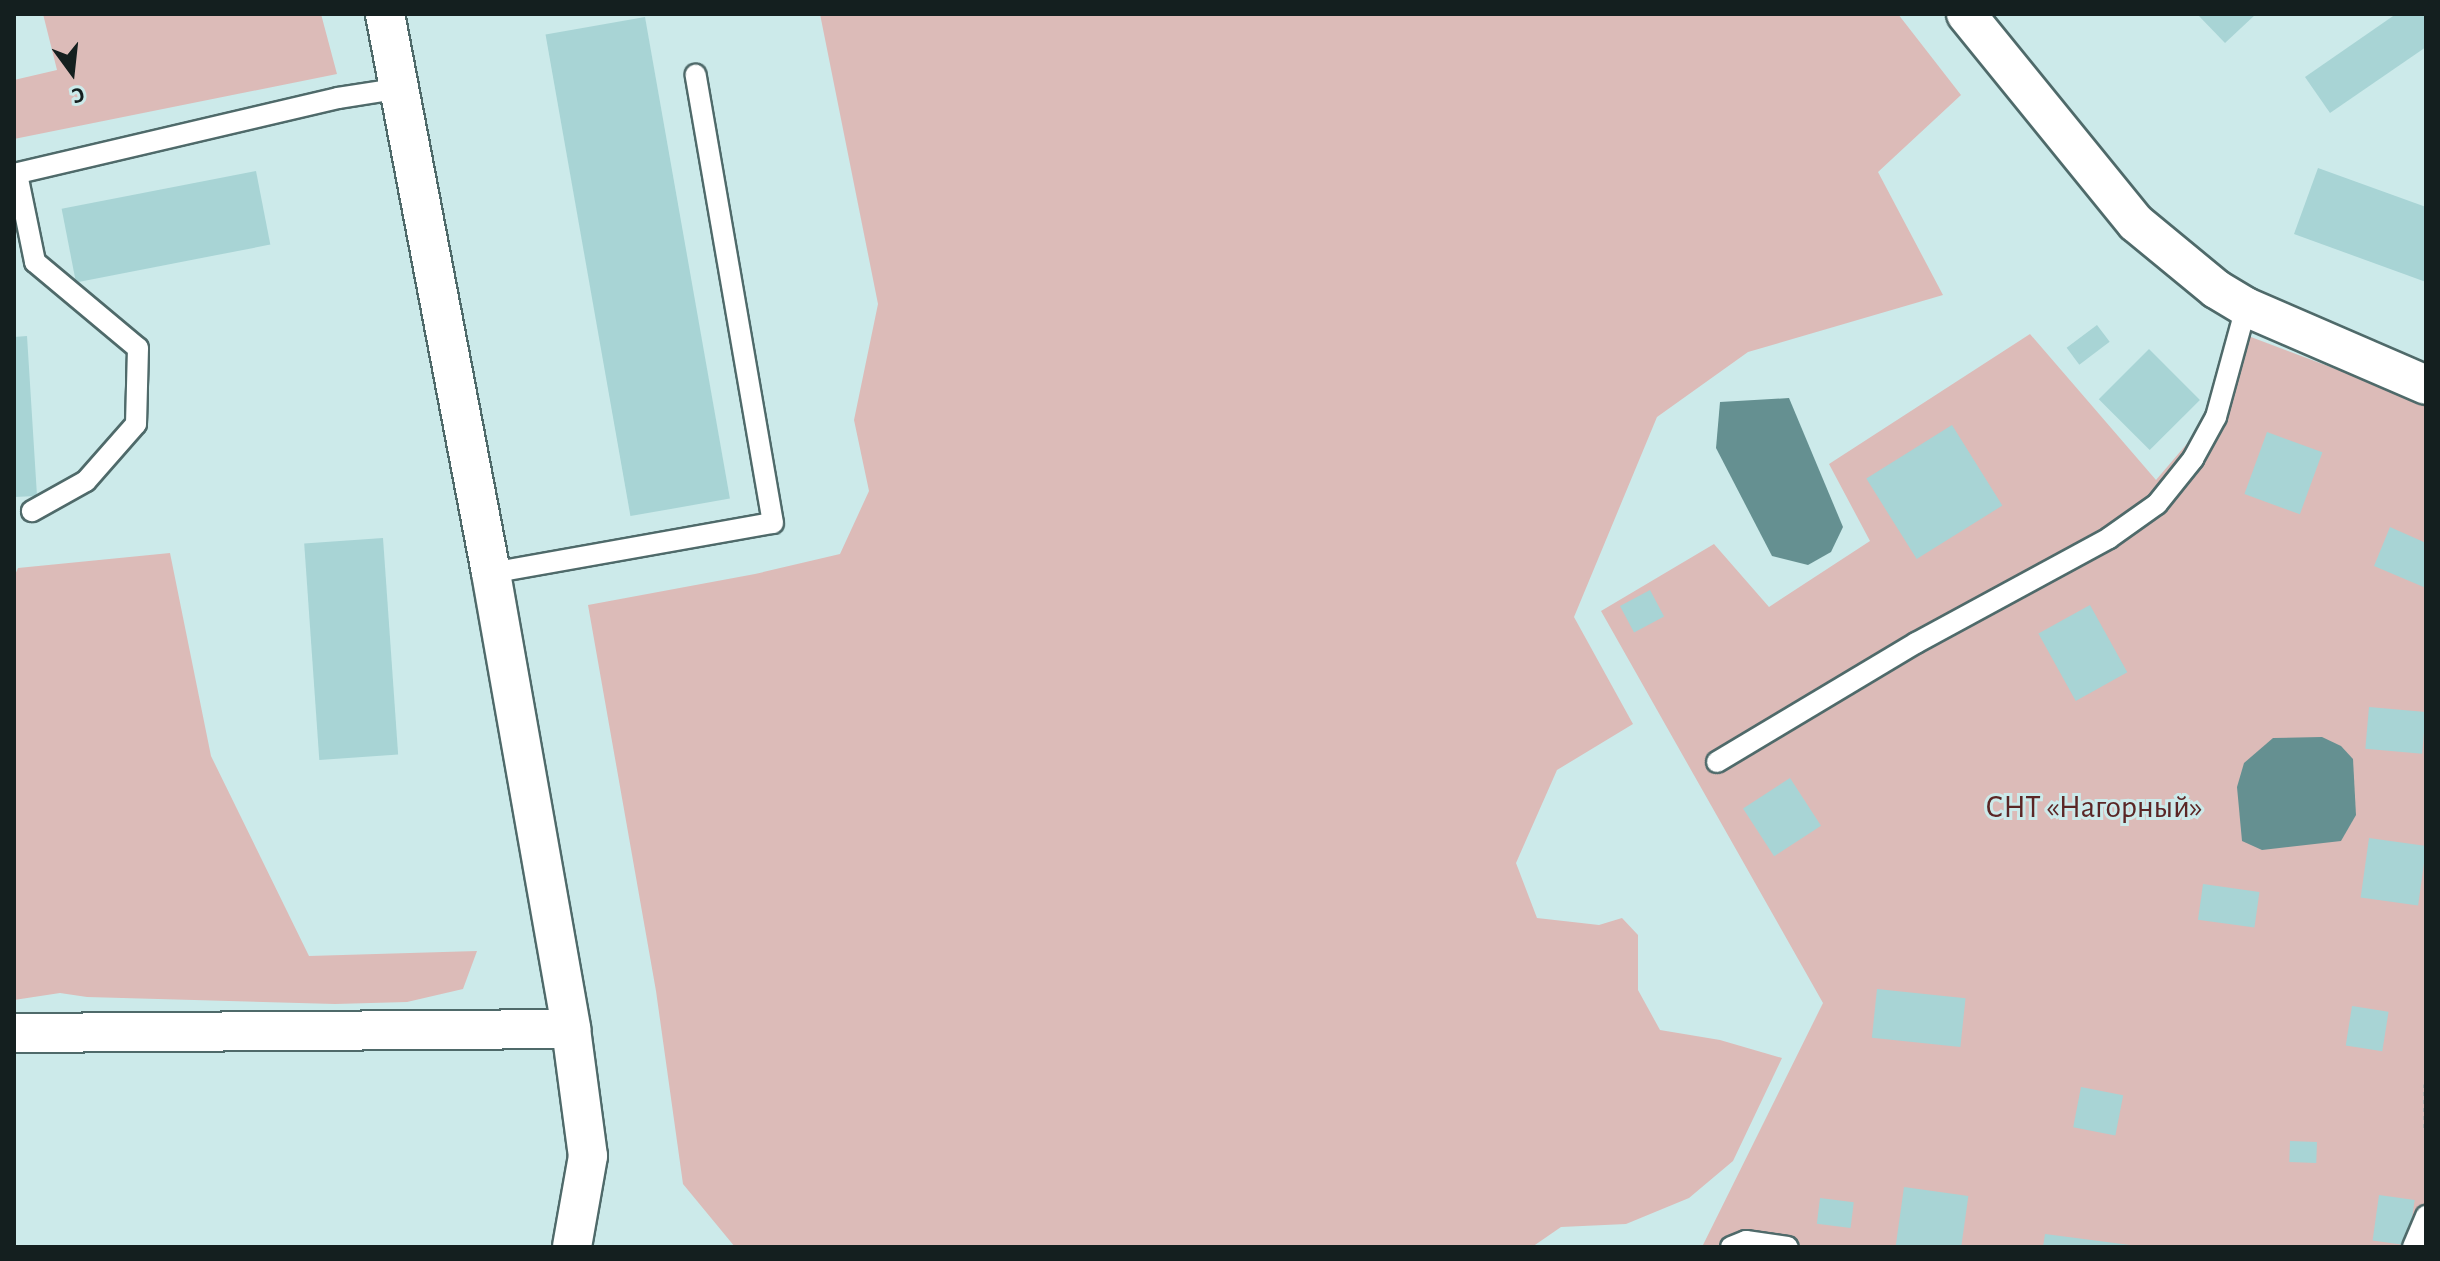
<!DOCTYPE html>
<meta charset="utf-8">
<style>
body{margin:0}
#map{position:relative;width:2440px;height:1261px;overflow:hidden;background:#cceaea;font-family:"Alegreya Sans",sans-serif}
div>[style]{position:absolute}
.green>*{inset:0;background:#dcbbb8}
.water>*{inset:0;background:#659091}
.building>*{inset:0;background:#a8d4d5;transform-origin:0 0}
.path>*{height:5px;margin-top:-2.5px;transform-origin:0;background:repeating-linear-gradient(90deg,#92aaaa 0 4px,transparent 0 8px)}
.roads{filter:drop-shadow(2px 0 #4f6a6a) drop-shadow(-2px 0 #4f6a6a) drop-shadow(0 2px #4f6a6a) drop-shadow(0 -2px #4f6a6a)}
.lane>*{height:20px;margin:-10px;padding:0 10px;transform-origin:10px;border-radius:10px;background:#fff}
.street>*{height:38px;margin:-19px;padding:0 19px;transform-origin:19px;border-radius:19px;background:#fff}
span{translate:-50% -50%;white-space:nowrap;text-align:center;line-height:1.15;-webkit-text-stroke:6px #cceaea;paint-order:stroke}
.park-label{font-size:32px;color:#5a2625}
.frame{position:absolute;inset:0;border:16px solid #141f1f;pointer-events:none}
.north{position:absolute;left:32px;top:32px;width:80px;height:80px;-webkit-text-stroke:6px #cceaea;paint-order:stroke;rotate:165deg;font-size:22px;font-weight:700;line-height:32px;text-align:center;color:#141f1f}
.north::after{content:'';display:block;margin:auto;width:28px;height:36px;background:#141f1f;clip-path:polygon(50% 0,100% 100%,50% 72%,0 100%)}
</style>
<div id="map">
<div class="green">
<i style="clip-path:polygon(43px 14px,321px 14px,337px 74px,14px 139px,14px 80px,57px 70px)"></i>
<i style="clip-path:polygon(820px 14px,1898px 14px,1961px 95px,1878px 172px,1943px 295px,1748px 352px,1657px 417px,1574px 617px,1633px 724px,1557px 770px,1516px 863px,1537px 918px,1599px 925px,1622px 918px,1638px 935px,1638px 990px,1660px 1030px,1720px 1040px,1782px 1058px,1733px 1161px,1689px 1198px,1626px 1224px,1561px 1227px,1532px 1247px,735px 1247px,683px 1184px,656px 991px,588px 605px,755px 574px,840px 554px,869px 491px,854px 420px,878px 304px)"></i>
<i style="clip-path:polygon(2030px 334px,2156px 480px,2197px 432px,2243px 334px,2426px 403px,2426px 1200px,2419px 1247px,1702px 1247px,1823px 1003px,1601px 611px,1714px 544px,1769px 607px,1870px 541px,1829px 464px)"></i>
<i style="clip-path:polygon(170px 553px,211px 756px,309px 956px,477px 951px,463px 989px,407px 1002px,335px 1004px,87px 997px,60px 993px,14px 1000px,14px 577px,18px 568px)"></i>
</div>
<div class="water">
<i style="clip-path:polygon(1789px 398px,1843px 527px,1831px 552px,1808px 565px,1772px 556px,1716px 448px,1720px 402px)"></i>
<i style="clip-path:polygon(2322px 737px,2341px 746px,2353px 759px,2356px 815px,2341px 841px,2262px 850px,2242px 841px,2237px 787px,2244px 763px,2273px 738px)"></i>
</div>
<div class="building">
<i style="clip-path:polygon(2197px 14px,2256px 14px,2225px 43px)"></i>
<i style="clip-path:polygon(2396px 14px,2426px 14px,2426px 47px,2330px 113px,2305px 77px)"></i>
<i style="left:645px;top:17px;width:489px;height:101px;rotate:80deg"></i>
<i style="clip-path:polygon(2318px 168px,2426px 207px,2426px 282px,2294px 234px)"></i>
<i style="left:256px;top:171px;width:75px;height:198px;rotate:79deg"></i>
<i style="left:2097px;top:325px;width:21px;height:38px;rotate:53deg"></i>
<i style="clip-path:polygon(27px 336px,37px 496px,14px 497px,14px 337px)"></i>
<i style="left:2149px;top:349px;width:72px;height:71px;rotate:45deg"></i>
<i style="left:1952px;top:425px;width:95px;height:101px;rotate:58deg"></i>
<i style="left:2267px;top:432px;width:59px;height:66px;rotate:20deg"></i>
<i style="clip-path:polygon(2390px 527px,2426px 543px,2426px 588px,2374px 566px)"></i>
<i style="left:383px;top:538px;width:217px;height:79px;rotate:86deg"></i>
<i style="left:1650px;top:590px;width:30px;height:34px;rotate:62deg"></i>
<i style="left:2090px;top:605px;width:77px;height:59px;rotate:61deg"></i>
<i style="left:2369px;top:707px;width:57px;height:42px;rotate:5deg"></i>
<i style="left:1790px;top:778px;width:57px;height:56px;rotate:57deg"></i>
<i style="left:2369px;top:838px;width:58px;height:60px;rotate:8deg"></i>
<i style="left:2203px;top:884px;width:57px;height:36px;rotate:8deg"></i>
<i style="left:1877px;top:989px;width:89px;height:49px;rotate:6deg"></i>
<i style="left:2352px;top:1006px;width:37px;height:40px;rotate:9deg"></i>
<i style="left:2081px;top:1087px;width:43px;height:41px;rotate:11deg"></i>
<i style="left:2290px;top:1141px;width:27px;height:21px;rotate:2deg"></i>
<i style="left:1904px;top:1187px;width:65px;height:60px;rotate:8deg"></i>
<i style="left:2379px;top:1195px;width:36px;height:46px;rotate:8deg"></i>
<i style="left:1820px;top:1198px;width:34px;height:26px;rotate:7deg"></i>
<i style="clip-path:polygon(2045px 1234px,2130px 1245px,2130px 1247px,2043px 1247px)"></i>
</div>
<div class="path">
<i style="left:2426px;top:1084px;width:44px;rotate:90deg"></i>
</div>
<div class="roads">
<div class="lane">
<i style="left:14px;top:174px;width:333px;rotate:-13.2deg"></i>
<i style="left:338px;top:98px;width:59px;rotate:-8.8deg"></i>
<i style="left:17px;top:174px;width:90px;rotate:78.4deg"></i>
<i style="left:35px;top:262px;width:134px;rotate:39.9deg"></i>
<i style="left:138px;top:348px;width:76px;rotate:91.5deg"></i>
<i style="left:136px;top:424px;width:76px;rotate:131.3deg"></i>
<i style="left:86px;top:481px;width:62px;rotate:150.9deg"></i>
<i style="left:491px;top:573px;width:286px;rotate:-10.1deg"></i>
<i style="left:773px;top:523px;width:455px;rotate:-99.8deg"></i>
<i style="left:1717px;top:762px;width:232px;rotate:-30.9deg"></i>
<i style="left:1916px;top:643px;width:220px;rotate:-28.5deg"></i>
<i style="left:2109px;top:538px;width:59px;rotate:-35.3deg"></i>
<i style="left:2157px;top:504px;width:58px;rotate:-51.3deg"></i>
<i style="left:2193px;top:459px;width:48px;rotate:-61.3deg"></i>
<i style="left:2216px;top:417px;width:114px;rotate:-74.7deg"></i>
<i style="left:1731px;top:1247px;width:16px;rotate:-22deg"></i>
<i style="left:1746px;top:1241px;width:42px;rotate:8.1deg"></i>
<i style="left:2413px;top:1247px;width:34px;rotate:-67deg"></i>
</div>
<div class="street">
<i style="left:385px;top:14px;width:569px;rotate:79.26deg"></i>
<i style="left:491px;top:573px;width:463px;rotate:80deg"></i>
<i style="left:571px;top:1029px;width:128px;rotate:82.4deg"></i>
<i style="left:588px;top:1156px;width:92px;rotate:100deg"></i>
<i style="left:1966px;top:14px;width:269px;rotate:50.9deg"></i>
<i style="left:2136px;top:223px;width:104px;rotate:39.5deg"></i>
<i style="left:2216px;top:289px;width:35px;rotate:31deg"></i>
<i style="left:2246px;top:307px;width:196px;rotate:23.4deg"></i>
<i style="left:14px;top:1033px;width:557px;rotate:-0.41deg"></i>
</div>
</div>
<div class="park-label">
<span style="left:2094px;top:807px">СНТ «Нагорный»</span>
</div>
<div class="frame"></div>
<div class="north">С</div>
</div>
